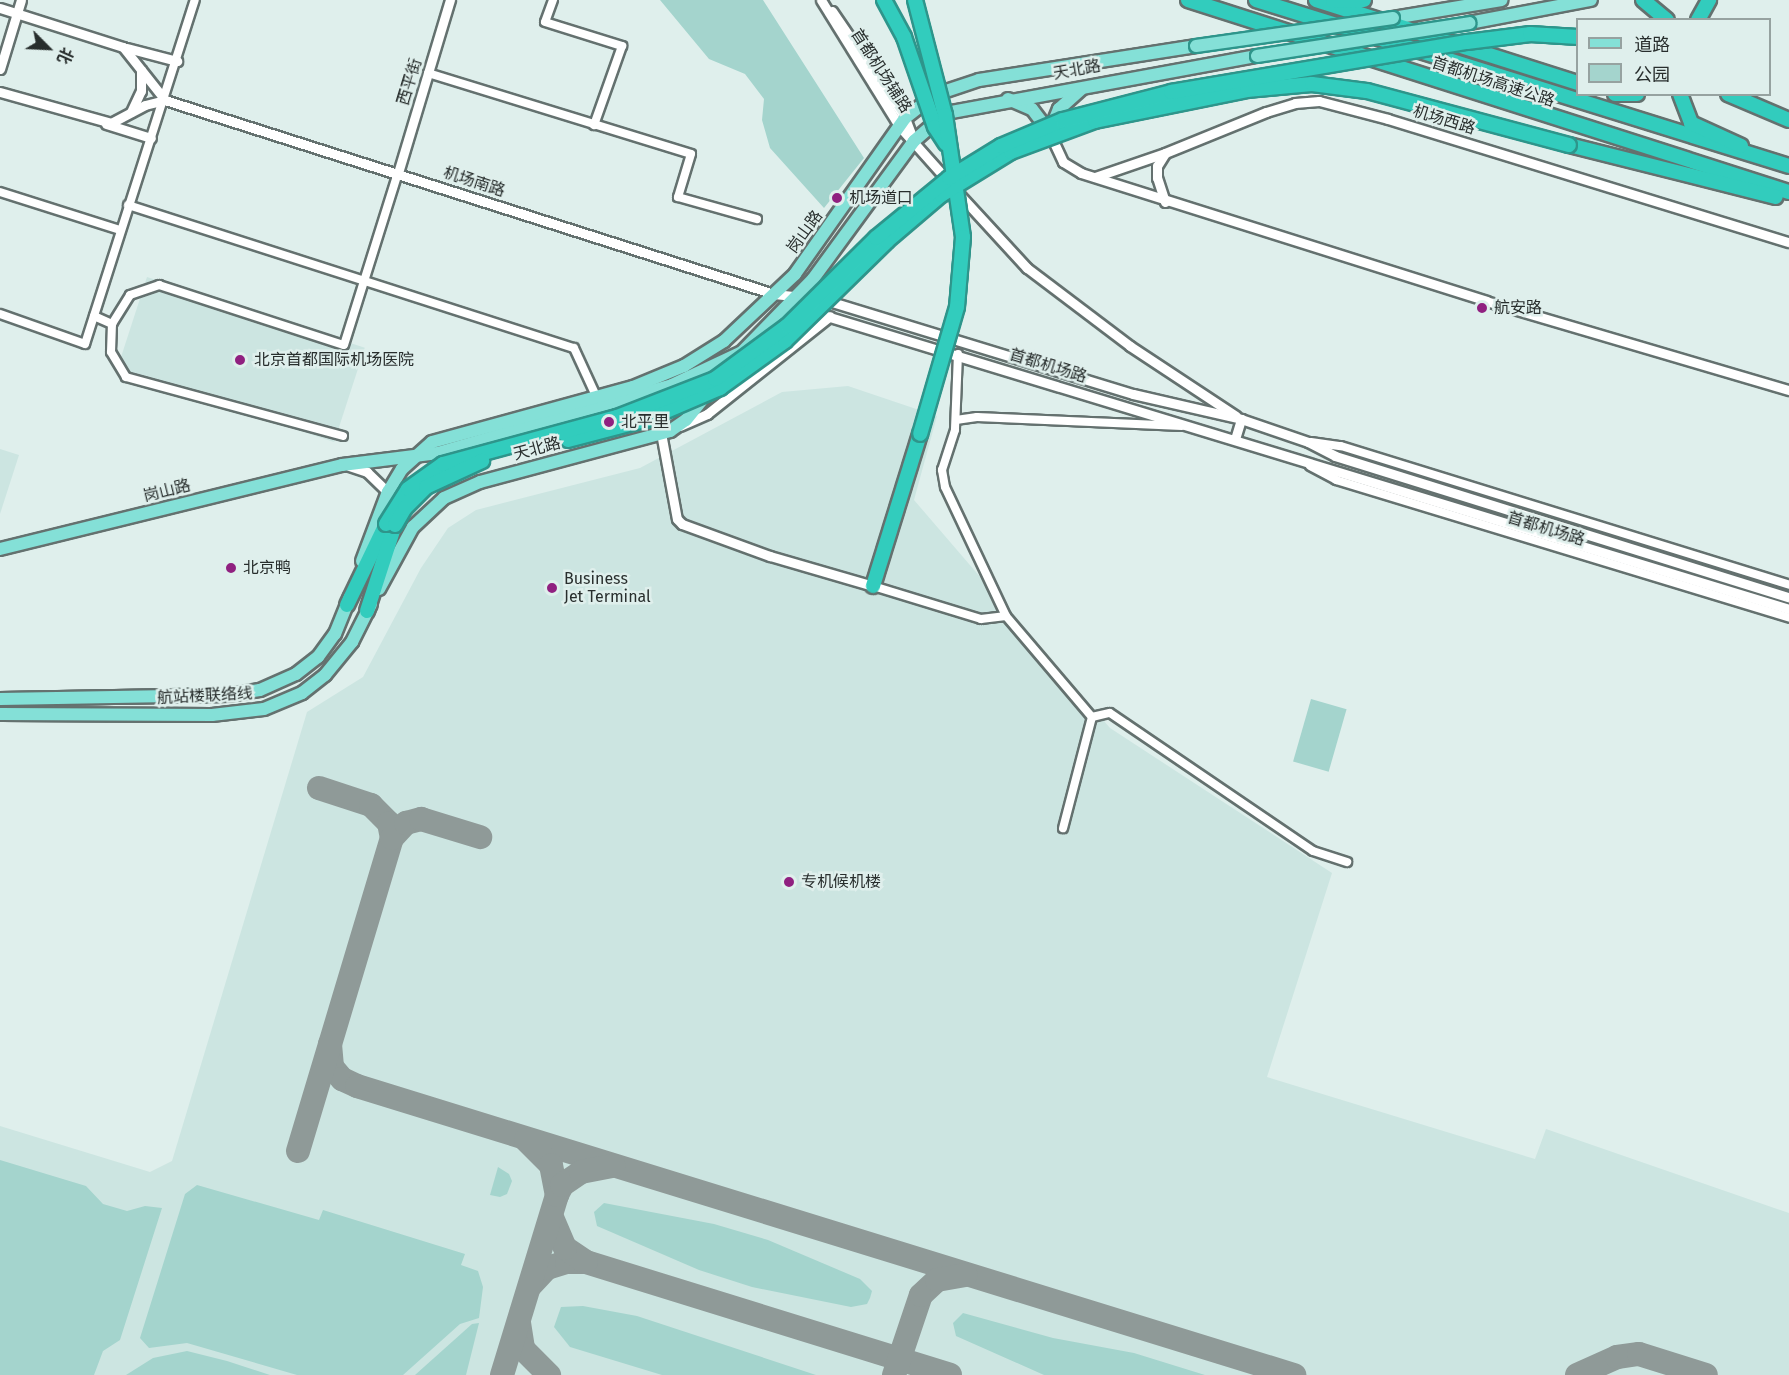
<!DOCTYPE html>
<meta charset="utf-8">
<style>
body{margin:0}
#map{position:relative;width:1789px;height:1375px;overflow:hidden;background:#dfefec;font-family:"Fira Sans","Noto Sans SC",sans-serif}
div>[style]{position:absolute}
.built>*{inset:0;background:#cce5e1;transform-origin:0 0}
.green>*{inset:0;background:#a4d4cd;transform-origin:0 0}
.taxiway>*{height:24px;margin:-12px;padding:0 12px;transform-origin:12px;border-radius:12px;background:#8f9a98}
.roads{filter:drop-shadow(2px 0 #64716f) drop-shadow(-2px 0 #64716f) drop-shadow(0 2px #64716f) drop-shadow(0 -2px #64716f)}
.minor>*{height:8px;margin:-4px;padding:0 4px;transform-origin:4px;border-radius:4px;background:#fff}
.tertiary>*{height:9px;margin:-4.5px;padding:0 4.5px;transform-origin:4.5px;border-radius:4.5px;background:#fff}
.primary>*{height:12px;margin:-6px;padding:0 6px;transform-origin:6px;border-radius:6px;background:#84e0d7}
.motorway>*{height:14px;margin:-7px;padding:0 7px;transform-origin:7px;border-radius:7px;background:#32ccbd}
.bridges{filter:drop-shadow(2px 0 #2e958b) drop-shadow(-2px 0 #2e958b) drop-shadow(0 2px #2e958b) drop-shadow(0 -2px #2e958b)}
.primary-bridge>*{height:12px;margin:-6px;padding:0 6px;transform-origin:6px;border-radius:6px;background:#84e0d7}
.motorway-bridge>*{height:14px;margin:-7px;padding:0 7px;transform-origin:7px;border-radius:7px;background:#32ccbd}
.dots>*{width:16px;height:16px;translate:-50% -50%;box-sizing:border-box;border:3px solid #dfefec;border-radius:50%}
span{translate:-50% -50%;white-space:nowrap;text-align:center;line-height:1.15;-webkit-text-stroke:5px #dfefec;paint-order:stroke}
.street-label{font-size:16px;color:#282e2d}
.poi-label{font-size:16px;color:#282e2d}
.left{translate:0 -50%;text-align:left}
.legend{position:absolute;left:1576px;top:18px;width:195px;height:78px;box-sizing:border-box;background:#dfefec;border:2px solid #96a2a0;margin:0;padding:8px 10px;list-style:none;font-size:18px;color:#282e2d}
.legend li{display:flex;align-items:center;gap:12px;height:30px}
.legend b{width:30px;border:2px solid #96a2a0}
.north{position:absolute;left:18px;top:18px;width:60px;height:60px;-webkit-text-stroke:4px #dfefec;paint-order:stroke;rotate:114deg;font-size:16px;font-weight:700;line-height:24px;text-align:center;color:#282e2d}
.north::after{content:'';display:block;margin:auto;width:21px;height:27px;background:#282e2d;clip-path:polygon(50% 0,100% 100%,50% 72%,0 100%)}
</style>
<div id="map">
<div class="built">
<i style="left:147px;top:277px;width:229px;height:99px;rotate:18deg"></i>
<i style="clip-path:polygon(848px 386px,937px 416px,914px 500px,1110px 728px,1332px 873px,1267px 1077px,1535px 1159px,1546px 1129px,1789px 1213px,1789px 1375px,0 1375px,0 1126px,150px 1172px,172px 1161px,307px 712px,363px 677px,421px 568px,448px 528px,476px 510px,640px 468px,782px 392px)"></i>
<i style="clip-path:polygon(0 449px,19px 455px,0 514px)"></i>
</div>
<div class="green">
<i style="clip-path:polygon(660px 0,763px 0,864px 158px,824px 208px,770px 148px,762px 120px,764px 99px,745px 74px,709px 59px)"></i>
<i style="left:1311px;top:699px;width:37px;height:65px;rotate:16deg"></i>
<i style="clip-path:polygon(0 1160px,86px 1186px,103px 1204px,127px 1211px,145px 1206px,162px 1208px,120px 1340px,103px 1351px,94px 1375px,0 1375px)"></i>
<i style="clip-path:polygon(498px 1167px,509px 1174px,512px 1181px,507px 1194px,500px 1197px,490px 1195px)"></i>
<i style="clip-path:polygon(197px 1185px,319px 1220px,323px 1210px,465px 1254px,461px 1265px,478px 1271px,483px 1287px,479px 1318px,460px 1324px,403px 1375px,297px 1375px,187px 1343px,149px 1348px,140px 1338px,185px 1194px)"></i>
<i style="clip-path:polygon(604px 1203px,714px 1224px,768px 1240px,860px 1279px,872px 1291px,870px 1298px,867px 1304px,851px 1307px,752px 1287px,699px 1270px,597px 1226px,594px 1212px)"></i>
<i style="clip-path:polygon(583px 1306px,637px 1316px,816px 1375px,662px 1375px,570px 1347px,554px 1327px,561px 1307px)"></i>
<i style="clip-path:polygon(963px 1313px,1053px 1338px,1134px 1353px,1205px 1375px,1044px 1375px,956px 1336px,953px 1323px)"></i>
<i style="clip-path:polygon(479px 1323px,466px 1375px,415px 1375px,472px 1324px)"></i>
<i style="clip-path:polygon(187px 1351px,227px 1361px,270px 1375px,126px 1375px,153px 1358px)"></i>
</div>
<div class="taxiway">
<i style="left:319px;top:788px;width:55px;rotate:18.1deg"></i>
<i style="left:371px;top:805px;width:25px;rotate:45deg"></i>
<i style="left:389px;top:823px;width:15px;rotate:79deg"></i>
<i style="left:330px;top:1044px;width:23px;rotate:85deg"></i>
<i style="left:332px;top:1067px;width:16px;rotate:50deg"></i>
<i style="left:342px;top:1079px;width:17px;rotate:25deg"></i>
<i style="left:357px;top:1086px;width:981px;rotate:17.14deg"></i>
<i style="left:526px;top:1140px;width:35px;rotate:45deg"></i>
<i style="left:551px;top:1165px;width:31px;rotate:79deg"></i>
<i style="left:298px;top:1151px;width:327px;rotate:-73.3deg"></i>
<i style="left:392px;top:838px;width:21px;rotate:-47deg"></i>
<i style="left:406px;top:823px;width:16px;rotate:-15deg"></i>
<i style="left:421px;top:819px;width:62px;rotate:17deg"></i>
<i style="left:586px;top:1262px;width:381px;rotate:17.2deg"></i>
<i style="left:530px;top:1286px;width:25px;rotate:-47deg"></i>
<i style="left:547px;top:1268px;width:21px;rotate:-17deg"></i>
<i style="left:567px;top:1262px;width:19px"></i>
<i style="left:586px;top:1262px;width:25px;rotate:-146deg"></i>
<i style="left:565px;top:1248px;width:33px;rotate:-113deg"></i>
<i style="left:519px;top:1323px;width:26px;rotate:81deg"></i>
<i style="left:523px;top:1349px;width:37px;rotate:45deg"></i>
<i style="left:502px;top:1375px;width:188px;rotate:-73deg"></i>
<i style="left:557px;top:1195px;width:11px;rotate:-63deg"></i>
<i style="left:562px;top:1185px;width:23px;rotate:-34deg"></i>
<i style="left:581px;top:1172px;width:33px;rotate:-11deg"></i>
<i style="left:894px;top:1375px;width:84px;rotate:-71.4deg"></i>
<i style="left:921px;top:1295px;width:22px;rotate:-43deg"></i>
<i style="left:937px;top:1280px;width:29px;rotate:-10deg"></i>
<i style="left:1577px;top:1375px;width:44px;rotate:-24.2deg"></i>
<i style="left:1617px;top:1357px;width:22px;rotate:-8deg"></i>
<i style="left:1639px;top:1354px;width:70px;rotate:17.4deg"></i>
</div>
<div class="roads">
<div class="minor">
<i style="left:553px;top:0;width:23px;rotate:110deg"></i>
<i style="left:545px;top:22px;width:81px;rotate:17.3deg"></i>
<i style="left:622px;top:46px;width:84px;rotate:109.5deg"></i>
<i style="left:428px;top:73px;width:275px;rotate:17.1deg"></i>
<i style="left:691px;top:154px;width:45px;rotate:106.8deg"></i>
<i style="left:678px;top:197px;width:82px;rotate:15.6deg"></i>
<i style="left:0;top:192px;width:126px;rotate:17.6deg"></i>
<i style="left:128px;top:205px;width:468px;rotate:17.8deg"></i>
<i style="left:574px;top:348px;width:55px;rotate:65.3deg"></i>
<i style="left:0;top:314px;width:90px;rotate:19.4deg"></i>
<i style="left:85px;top:344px;width:361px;rotate:-72.3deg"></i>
<i style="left:94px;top:316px;width:20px;rotate:24deg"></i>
<i style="left:958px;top:354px;width:76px;rotate:92.3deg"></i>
<i style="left:955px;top:430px;width:42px;rotate:108deg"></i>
<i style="left:942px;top:470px;width:17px;rotate:80deg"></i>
<i style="left:945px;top:487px;width:143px;rotate:64.7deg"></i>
<i style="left:1006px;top:616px;width:133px;rotate:49.6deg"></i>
<i style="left:1092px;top:717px;width:115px;rotate:104.6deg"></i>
<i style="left:956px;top:420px;width:21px;rotate:-8deg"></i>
<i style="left:977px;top:417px;width:205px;rotate:2.5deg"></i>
<i style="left:343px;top:436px;width:225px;rotate:-164.8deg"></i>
<i style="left:126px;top:377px;width:29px;rotate:-121deg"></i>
<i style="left:111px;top:352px;width:28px;rotate:-88deg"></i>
<i style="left:112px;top:324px;width:34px;rotate:-58deg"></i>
<i style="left:130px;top:295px;width:31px;rotate:-19deg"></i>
<i style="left:159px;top:285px;width:194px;rotate:18deg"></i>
<i style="left:344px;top:345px;width:180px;rotate:-72.6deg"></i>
<i style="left:1311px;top:442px;width:30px;rotate:8deg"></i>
<i style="left:1341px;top:446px;width:469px;rotate:17.2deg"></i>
<i style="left:1310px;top:466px;width:30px;rotate:28deg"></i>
<i style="left:1336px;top:480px;width:474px;rotate:16.9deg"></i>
<i style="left:873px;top:586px;width:113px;rotate:17deg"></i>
<i style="left:981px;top:619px;width:25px;rotate:-7deg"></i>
<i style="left:1092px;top:717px;width:18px;rotate:-13deg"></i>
<i style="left:1110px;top:713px;width:245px;rotate:34.2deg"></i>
<i style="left:1313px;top:851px;width:36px;rotate:18deg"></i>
</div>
<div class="tertiary">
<i style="left:821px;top:0;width:148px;rotate:58.2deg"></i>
<i style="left:899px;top:126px;width:75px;rotate:48.2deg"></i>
<i style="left:0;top:8px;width:129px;rotate:17.6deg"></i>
<i style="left:123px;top:47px;width:68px;rotate:51.6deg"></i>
<i style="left:832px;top:11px;width:130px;rotate:55.7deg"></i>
<i style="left:905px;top:118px;width:25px;rotate:69deg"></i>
<i style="left:127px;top:48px;width:52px;rotate:14.6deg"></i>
<i style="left:0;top:69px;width:72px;rotate:-73.1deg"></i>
<i style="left:0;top:92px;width:115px;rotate:15.6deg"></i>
<i style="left:111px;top:123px;width:38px;rotate:-28deg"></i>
<i style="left:145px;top:105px;width:21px;rotate:-14deg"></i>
<i style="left:165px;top:100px;width:639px;rotate:17.67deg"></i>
<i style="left:774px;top:294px;width:48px;rotate:5.9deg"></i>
<i style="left:822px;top:299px;width:325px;rotate:17deg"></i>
<i style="left:1133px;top:394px;width:111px;rotate:13deg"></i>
<i style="left:1241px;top:419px;width:71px;rotate:18.9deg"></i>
<i style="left:1308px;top:442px;width:30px;rotate:27deg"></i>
<i style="left:1335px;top:456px;width:475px;rotate:17.3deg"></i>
<i style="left:131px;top:112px;width:23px;rotate:-65deg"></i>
<i style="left:141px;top:91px;width:21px;rotate:-90deg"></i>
<i style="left:106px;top:124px;width:47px;rotate:17.3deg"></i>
<i style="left:1050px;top:134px;width:31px;rotate:65deg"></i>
<i style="left:1063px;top:162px;width:21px;rotate:31deg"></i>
<i style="left:1081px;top:173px;width:425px;rotate:17.5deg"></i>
<i style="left:1486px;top:301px;width:316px;rotate:16.4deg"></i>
<i style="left:398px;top:173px;width:181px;rotate:-73.3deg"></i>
<i style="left:1095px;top:177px;width:74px;rotate:-18.9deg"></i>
<i style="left:1165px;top:153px;width:109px;rotate:-22.1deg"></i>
<i style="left:1266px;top:112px;width:30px;rotate:-17deg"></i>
<i style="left:1295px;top:103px;width:24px;rotate:-5deg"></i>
<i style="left:1319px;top:101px;width:71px;rotate:14.6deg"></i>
<i style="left:1388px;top:119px;width:419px;rotate:17.1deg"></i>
<i style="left:958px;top:193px;width:102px;rotate:47.4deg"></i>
<i style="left:1027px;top:268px;width:129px;rotate:37.1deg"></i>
<i style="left:1130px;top:346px;width:127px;rotate:33.4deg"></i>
<i style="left:1165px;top:202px;width:25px;rotate:-108deg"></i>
<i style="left:1157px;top:178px;width:12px;rotate:-90deg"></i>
<i style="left:1157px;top:166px;width:15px;rotate:-58deg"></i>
<i style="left:810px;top:311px;width:1023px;rotate:16.93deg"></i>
<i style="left:680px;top:426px;width:30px;rotate:-24deg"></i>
<i style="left:707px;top:414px;width:157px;rotate:-38.5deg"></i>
<i style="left:661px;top:433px;width:87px;rotate:79.5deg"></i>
<i style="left:677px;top:519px;width:7px;rotate:45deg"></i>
<i style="left:682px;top:524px;width:94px;rotate:20deg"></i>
<i style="left:770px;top:556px;width:107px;rotate:16.2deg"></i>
<i style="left:1235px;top:439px;width:21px;rotate:-73deg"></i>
<i style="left:349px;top:466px;width:19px;rotate:18deg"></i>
<i style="left:367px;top:472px;width:29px;rotate:44deg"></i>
</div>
<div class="primary">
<i style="left:1393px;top:18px;width:110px;rotate:-9.4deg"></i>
<i style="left:1469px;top:23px;width:124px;rotate:-10.7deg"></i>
<i style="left:1008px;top:99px;width:26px;rotate:23deg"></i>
<i style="left:1032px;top:109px;width:30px;rotate:53deg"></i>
<i style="left:1050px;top:131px;width:24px;rotate:-68deg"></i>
<i style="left:1059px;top:109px;width:30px;rotate:-42deg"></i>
<i style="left:0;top:549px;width:352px;rotate:-13.8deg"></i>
<i style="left:342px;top:465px;width:97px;rotate:-7.1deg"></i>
<i style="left:438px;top:453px;width:244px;rotate:-16.2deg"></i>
<i style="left:672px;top:385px;width:77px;rotate:-25.2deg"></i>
<i style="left:742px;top:352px;width:102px;rotate:-45.8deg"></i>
<i style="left:813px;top:279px;width:171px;rotate:-53.8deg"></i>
<i style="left:914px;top:141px;width:43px;rotate:-41.2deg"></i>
<i style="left:946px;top:113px;width:316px;rotate:-10.4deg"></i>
<i style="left:362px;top:561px;width:74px;rotate:-69.4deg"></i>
<i style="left:388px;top:492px;width:27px;rotate:-59deg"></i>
<i style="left:402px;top:469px;width:40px;rotate:-42deg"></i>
<i style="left:432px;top:442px;width:208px;rotate:-15.3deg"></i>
<i style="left:633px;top:387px;width:55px;rotate:-22.4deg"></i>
<i style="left:684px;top:366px;width:47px;rotate:-32deg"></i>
<i style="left:724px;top:341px;width:98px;rotate:-43.3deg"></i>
<i style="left:795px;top:274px;width:191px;rotate:-54.8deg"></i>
<i style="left:905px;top:118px;width:37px;rotate:-38deg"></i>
<i style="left:934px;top:95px;width:47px;rotate:-18.4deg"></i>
<i style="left:979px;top:80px;width:220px;rotate:-8.9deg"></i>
<i style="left:379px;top:589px;width:71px;rotate:-61.3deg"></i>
<i style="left:413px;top:527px;width:42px;rotate:-43.1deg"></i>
<i style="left:444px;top:498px;width:39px;rotate:-24deg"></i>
<i style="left:480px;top:482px;width:197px;rotate:-15deg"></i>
<i style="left:670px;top:431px;width:19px;rotate:-35deg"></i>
<i style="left:686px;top:420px;width:36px;rotate:-51deg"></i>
<i style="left:0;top:699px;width:228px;rotate:-1deg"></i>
<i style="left:228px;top:695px;width:32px;rotate:-9deg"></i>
<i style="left:260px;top:690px;width:39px;rotate:-24deg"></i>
<i style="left:296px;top:674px;width:28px;rotate:-38deg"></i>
<i style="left:318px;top:657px;width:29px;rotate:-54deg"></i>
<i style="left:335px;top:634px;width:40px;rotate:-68deg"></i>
<i style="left:0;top:714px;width:212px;rotate:0.3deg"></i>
<i style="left:212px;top:715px;width:52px;rotate:-6.6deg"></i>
<i style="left:264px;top:709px;width:41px;rotate:-22.8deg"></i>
<i style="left:302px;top:693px;width:29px;rotate:-38deg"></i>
<i style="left:325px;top:675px;width:43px;rotate:-50.7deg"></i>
<i style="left:352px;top:642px;width:42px;rotate:-63.4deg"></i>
</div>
<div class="motorway">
<i style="left:1188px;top:0;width:631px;rotate:17.72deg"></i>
<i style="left:1256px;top:0;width:558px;rotate:17.3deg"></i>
<i style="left:1316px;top:0;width:275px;rotate:17.6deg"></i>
<i style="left:1643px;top:0;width:31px;rotate:40deg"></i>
<i style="left:1333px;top:1px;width:31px;rotate:-2deg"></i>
<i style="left:1698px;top:20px;width:23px;rotate:-61deg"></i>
<i style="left:1615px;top:94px;width:22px"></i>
<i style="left:1680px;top:94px;width:31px;rotate:69deg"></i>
<i style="left:1691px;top:123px;width:55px;rotate:24.7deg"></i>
<i style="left:1728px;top:94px;width:66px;rotate:23.1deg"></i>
<i style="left:1569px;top:145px;width:213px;rotate:14.1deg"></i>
<i style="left:873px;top:586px;width:159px;rotate:-72.8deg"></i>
<i style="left:347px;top:605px;width:90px;rotate:-64.3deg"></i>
<i style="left:367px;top:611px;width:90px;rotate:-72deg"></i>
</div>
</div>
<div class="bridges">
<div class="primary-bridge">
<i style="left:1196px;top:46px;width:199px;rotate:-8.1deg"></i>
<i style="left:1257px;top:56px;width:215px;rotate:-8.8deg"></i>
</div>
<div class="motorway-bridge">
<i style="left:884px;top:0;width:42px;rotate:61.6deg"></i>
<i style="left:904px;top:37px;width:95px;rotate:71deg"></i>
<i style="left:935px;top:127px;width:20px;rotate:57deg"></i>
<i style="left:915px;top:0;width:119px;rotate:75.4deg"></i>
<i style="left:945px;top:115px;width:123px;rotate:81.6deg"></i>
<i style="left:963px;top:237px;width:70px;rotate:94.9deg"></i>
<i style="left:957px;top:307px;width:132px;rotate:106.2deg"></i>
<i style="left:568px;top:440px;width:80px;rotate:-14.6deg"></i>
<i style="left:645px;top:420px;width:82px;rotate:-23.1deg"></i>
<i style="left:720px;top:388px;width:80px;rotate:-35.9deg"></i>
<i style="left:785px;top:341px;width:143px;rotate:-44.4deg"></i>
<i style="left:887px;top:241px;width:71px;rotate:-40.4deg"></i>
<i style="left:941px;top:195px;width:82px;rotate:-31.6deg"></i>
<i style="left:1011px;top:152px;width:90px;rotate:-20.3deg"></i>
<i style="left:1095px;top:121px;width:155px;rotate:-11.5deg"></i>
<i style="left:1247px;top:90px;width:65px;rotate:-5.3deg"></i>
<i style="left:1312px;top:84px;width:55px;rotate:7.3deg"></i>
<i style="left:1367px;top:91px;width:209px;rotate:15deg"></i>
<i style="left:386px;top:524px;width:41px;rotate:-57.8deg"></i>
<i style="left:408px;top:489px;width:43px;rotate:-35.5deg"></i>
<i style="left:443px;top:464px;width:180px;rotate:-15.1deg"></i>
<i style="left:617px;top:417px;width:105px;rotate:-21.2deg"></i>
<i style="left:715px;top:379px;width:89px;rotate:-36.4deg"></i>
<i style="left:787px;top:326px;width:125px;rotate:-44.7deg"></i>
<i style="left:876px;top:238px;width:94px;rotate:-39.4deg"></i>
<i style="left:949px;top:178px;width:61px;rotate:-31.6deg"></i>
<i style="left:1001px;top:146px;width:67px;rotate:-22.8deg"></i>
<i style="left:1063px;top:120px;width:112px;rotate:-14.5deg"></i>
<i style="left:1171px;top:92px;width:300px;rotate:-9.6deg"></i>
<i style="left:1467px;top:42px;width:64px;rotate:-7.2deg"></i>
<i style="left:1530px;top:34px;width:48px;rotate:3.6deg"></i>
<i style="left:395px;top:525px;width:20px;rotate:-60deg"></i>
<i style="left:405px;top:508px;width:30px;rotate:-45deg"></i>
<i style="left:426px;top:487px;width:62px;rotate:-24.9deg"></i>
</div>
</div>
<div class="dots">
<i style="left:837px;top:198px;background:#902080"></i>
<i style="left:1482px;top:308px;background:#902080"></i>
<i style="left:240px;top:360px;background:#902080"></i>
<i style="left:609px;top:422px;background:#902080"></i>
<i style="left:231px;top:568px;background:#902080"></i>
<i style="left:552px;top:588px;background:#902080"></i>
<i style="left:789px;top:882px;background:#902080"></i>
</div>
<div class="street-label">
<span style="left:1077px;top:70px;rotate:-10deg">天北路</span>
<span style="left:881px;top:71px;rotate:57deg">首都机场辅路</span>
<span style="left:410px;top:82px;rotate:-73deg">西平街</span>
<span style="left:1493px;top:82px;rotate:18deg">首都机场高速公路</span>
<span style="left:1444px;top:120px;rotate:17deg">机场西路</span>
<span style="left:474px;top:182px;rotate:18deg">机场南路</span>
<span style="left:805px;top:232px;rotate:-54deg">岗山路</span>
<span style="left:1048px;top:366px;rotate:17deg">首都机场路</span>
<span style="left:537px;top:449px;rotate:-15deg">天北路</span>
<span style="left:167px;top:491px;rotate:-14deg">岗山路</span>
<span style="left:1546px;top:529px;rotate:17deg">首都机场路</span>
<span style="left:205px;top:696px;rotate:-3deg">航站楼联络线</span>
</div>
<div class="poi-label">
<span class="left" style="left:849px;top:198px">机场道口</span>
<span class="left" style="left:1494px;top:308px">航安路</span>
<span class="left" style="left:254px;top:360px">北京首都国际机场医院</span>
<span class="left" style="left:621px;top:422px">北平里</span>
<span class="left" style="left:243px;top:568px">北京鸭</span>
<span class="left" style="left:564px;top:588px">Business<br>Jet Terminal</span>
<span class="left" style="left:801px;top:882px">专机候机楼</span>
</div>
<ul class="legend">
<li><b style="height:8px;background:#84e0d7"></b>道路</li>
<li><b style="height:16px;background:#a4d4cd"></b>公园</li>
</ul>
<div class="north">北</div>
</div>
